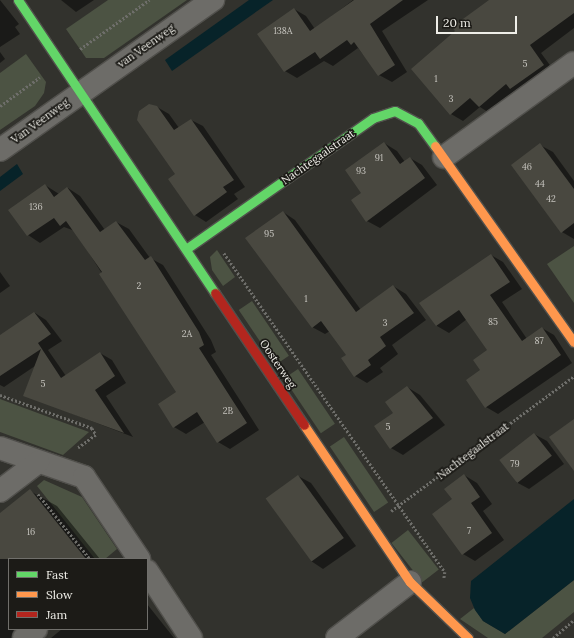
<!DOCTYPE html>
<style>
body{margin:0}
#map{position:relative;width:574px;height:638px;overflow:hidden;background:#32322d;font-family:Lora,serif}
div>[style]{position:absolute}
.green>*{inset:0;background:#4c5343;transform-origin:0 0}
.water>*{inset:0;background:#072329}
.shadow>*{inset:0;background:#0007}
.building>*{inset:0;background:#494840;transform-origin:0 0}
.path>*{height:2.5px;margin-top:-1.25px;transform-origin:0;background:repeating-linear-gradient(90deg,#6e6e6a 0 2px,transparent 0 4px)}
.roads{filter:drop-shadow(1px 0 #51504c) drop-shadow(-1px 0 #51504c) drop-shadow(0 1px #51504c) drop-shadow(0 -1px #51504c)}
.street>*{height:22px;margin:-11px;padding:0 11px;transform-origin:11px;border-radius:11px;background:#6d6c68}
.fast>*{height:9px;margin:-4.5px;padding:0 4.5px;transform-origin:4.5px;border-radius:4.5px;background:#63d668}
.slow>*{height:9px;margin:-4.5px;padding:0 4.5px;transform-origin:4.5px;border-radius:4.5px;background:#ff974d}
.jam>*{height:9px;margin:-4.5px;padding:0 4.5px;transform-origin:4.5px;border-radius:4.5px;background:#b3261e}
span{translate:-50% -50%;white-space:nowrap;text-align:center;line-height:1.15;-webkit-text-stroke:3.5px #1c1b17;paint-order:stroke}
.number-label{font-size:9px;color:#c6c4be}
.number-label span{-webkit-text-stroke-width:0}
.street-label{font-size:11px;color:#efeee8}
.legend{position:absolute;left:8px;top:558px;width:140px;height:72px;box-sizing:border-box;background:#1c1b17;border:1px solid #706f6b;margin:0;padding:5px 7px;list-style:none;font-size:12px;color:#efeee8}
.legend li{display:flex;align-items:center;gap:8px;height:20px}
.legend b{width:20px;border:1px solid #706f6b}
.scale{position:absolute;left:436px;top:16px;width:81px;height:18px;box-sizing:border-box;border:2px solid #efeee8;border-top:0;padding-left:5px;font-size:12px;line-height:14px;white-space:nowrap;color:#efeee8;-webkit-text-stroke:3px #1c1b17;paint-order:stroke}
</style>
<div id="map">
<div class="green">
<i style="clip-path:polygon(108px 0,187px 0,104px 58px,86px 58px,66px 29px)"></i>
<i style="clip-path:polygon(26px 54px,46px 82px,44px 93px,35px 106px,0 130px,0 73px)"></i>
<i style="clip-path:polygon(574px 246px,574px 303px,547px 264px)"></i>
<i style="clip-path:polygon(217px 250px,235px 277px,223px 286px,212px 270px,210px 257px)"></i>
<i style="left:252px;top:301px;width:66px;height:16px;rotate:56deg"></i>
<i style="left:298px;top:369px;width:66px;height:17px;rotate:56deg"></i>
<i style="clip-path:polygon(0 399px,89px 432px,63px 455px,0 432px)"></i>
<i style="left:344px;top:437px;width:79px;height:17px;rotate:56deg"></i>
<i style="clip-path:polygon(44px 480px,82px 497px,117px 549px,105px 559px,95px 559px,37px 486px)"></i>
<i style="left:408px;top:530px;width:50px;height:21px;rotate:52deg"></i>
<i style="clip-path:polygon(574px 580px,574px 612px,542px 638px,488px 638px,460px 619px,474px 608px,483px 621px,505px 634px)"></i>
</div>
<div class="water">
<i style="clip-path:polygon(249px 0,273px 0,172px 71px,165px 60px)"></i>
<i style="clip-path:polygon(17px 164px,23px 174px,0 191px,0 177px)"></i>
<i style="clip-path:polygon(574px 499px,574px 580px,505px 634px,483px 621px,475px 610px,470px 598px,471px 581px)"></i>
</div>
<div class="shadow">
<i style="clip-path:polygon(0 0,19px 24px,15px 27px,20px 34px,0 47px)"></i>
<i style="clip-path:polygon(61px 0,94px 0,76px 12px)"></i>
<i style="clip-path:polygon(353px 0,428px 0,382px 31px,407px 72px,392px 82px,379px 75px,358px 48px,333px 66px,324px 61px,297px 78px,285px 71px,294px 9px,306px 16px,315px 29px)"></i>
<i style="clip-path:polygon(490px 0,574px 0,574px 28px,541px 53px,555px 72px,491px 114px,480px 107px,463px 121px,451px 114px)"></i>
<i style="clip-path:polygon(0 52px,5px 59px,0 63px)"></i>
<i style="clip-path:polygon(157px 107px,169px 114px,179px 128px,191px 120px,203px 126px,245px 187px,234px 194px,238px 199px,206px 222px,195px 215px,177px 174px)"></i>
<i style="clip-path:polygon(384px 143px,397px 151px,405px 162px,410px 158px,422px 165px,437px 185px,380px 228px,367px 221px,362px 193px)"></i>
<i style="clip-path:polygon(540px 145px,553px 152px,574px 181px,574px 239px,562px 232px)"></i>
<i style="clip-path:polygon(45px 185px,59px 194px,68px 188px,80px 196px,105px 230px,116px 222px,129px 229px,150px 258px,163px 265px,211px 340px,216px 352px,211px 355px,259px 430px,230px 449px,218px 442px,205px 422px,186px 434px,174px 427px,177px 392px,75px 231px,64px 227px,40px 243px,28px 235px)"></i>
<i style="clip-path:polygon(283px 212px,295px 220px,361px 310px,393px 286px,406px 294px,426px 320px,392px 345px,398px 354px,380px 368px,383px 372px,367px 383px,355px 376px,347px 355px,330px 331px,325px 334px,312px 327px)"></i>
<i style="clip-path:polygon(491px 255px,503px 262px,522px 289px,502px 302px,527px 339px,542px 328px,554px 335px,572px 363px,498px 414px,486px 407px,482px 371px,489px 351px,467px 319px,449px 333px,437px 326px,420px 303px)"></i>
<i style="clip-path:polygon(0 272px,10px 286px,0 293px)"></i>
<i style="clip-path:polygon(35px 313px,46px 320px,62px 341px,48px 350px,66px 376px,100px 353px,112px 360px,126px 383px,106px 396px,133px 437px,24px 395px,35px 366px,4px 387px,0 385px,0 337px)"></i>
<i style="clip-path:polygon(407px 387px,420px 395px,445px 425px,403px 455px,391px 448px,394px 413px)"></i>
<i style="clip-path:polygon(534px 434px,547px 441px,564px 464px,529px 489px,516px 482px)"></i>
<i style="clip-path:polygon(464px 475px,477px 483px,492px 504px,483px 511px,504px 540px,475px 561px,463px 554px,453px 500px)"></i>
<i style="clip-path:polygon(298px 476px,311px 483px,356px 546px,323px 569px,311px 561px)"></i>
<i style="clip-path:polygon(30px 491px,57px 506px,100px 559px,9px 559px,9px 629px,28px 629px,17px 638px,0 638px,0 515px)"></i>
<i style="clip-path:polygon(147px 604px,174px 638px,51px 638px,62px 629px,147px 629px)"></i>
</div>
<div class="building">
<i style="clip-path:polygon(354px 0,403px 0,370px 24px,395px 65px,378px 76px,354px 42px,351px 45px,347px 40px,320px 59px,315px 52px,284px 72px,257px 34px,294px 8px,310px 31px)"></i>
<i style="clip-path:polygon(489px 0,574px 0,574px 13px,530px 45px,544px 65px,510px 89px,506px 84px,479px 107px,470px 98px,450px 115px,411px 69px,455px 31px,452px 27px)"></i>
<i style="clip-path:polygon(149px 104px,157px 106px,174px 130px,191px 119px,234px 180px,223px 187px,227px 192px,194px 216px,168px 179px,175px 174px,137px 120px,139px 111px)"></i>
<i style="clip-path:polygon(384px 142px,400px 164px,410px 157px,425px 178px,366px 222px,351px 200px,361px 193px,345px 170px)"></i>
<i style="clip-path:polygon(540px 143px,574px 189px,574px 223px,561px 233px,511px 165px)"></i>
<i style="clip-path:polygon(45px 184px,54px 197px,67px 187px,100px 232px,116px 221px,145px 260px,151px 256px,199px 332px,204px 345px,199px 348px,247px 423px,217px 443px,197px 412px,173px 428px,158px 404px,176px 392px,99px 274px,102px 272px,66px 221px,60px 226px,54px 218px,27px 236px,8px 210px)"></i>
<i style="clip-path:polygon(283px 211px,356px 312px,393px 285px,414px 313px,380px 337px,386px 346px,368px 360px,371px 365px,354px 377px,341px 358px,346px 355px,321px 321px,312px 328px,245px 238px)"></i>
<i style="clip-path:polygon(491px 254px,510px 282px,490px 295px,522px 341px,542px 327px,561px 355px,485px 408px,466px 380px,480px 370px,473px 360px,487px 350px,459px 310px,436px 326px,419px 303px)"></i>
<i style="clip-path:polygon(34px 312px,51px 334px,38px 343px,61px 378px,100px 352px,115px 376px,95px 390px,124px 433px,23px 396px,41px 349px,0 376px,0 335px)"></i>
<i style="clip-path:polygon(407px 386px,433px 418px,390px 449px,374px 426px,393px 413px,385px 402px)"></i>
<i style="clip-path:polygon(574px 419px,574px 471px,549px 437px)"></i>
<i style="left:534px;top:433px;width:29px;height:44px;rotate:52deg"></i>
<i style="clip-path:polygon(464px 474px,480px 497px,471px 503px,492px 533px,462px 555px,432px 514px,452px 499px,444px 489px)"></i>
<i style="left:298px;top:475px;width:78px;height:40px;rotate:54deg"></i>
<i style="clip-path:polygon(30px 489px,86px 559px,0 559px,0 513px)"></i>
</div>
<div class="path">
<i style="left:80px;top:49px;width:85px;rotate:-35.4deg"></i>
<i style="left:0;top:106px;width:49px;rotate:-35.9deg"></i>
<i style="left:224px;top:253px;width:388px;rotate:55.3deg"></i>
<i style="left:445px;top:572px;width:7px;rotate:98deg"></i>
<i style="left:0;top:395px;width:98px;rotate:19.7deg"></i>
<i style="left:92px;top:428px;width:8px;rotate:60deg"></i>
<i style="left:96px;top:435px;width:22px;rotate:144deg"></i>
<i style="left:38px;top:494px;width:83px;rotate:51.3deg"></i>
<i style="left:391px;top:511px;width:227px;rotate:-36.4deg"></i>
<i style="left:553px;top:638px;width:28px;rotate:-41deg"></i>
</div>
<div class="roads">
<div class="street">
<i style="left:0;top:150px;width:261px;rotate:-35.2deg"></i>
<i style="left:444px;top:157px;width:160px;rotate:-35.9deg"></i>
<i style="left:0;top:448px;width:89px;rotate:19deg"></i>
<i style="left:84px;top:477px;width:99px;rotate:56.1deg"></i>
<i style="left:0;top:491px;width:48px;rotate:-37.3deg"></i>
<i style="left:147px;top:571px;width:80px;rotate:56.7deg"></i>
<i style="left:24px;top:638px;width:15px;rotate:-37deg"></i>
<i style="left:337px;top:638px;width:92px;rotate:-37.5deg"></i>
</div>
<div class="fast">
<i style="left:18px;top:0;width:353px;rotate:56.1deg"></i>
<i style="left:186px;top:249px;width:228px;rotate:-35deg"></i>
<i style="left:373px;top:118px;width:23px;rotate:-18deg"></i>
<i style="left:395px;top:111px;width:26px;rotate:28deg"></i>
<i style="left:418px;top:123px;width:29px;rotate:54deg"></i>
</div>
<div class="slow">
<i style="left:435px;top:146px;width:240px;rotate:54.7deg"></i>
<i style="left:304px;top:425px;width:189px;rotate:56deg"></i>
<i style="left:410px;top:582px;width:81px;rotate:44deg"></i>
</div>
<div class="jam">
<i style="left:215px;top:293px;width:159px;rotate:56deg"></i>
</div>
</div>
<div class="number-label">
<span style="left:283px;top:31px">138A</span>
<span style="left:525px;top:64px">5</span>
<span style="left:436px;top:79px">1</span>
<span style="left:451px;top:99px">3</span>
<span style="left:379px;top:158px">91</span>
<span style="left:527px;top:167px">46</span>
<span style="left:361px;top:171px">93</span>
<span style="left:540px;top:184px">44</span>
<span style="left:551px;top:199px">42</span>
<span style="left:36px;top:207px">136</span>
<span style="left:269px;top:234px">95</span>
<span style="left:139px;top:286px">2</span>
<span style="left:306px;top:299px">1</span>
<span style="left:493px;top:322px">85</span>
<span style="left:385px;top:323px">3</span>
<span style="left:187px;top:334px">2A</span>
<span style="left:539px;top:341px">87</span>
<span style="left:43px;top:384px">5</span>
<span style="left:228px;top:411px">2B</span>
<span style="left:388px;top:427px">5</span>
<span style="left:515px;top:464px">79</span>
<span style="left:469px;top:531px">7</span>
<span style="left:31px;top:532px">16</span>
</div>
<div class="street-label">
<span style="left:146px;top:46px;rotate:-35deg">van Veenweg</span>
<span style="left:40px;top:121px;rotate:-36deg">Van Veenweg</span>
<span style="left:318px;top:157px;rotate:-35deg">Nachtegaalstraat</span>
<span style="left:278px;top:364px;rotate:56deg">Oosterweg</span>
<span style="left:473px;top:451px;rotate:-37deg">Nachtegaalstraat</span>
</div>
<ul class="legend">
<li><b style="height:5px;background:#63d668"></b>Fast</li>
<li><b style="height:5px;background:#ff974d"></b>Slow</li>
<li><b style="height:5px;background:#b3261e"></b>Jam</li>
</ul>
<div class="scale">20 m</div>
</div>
